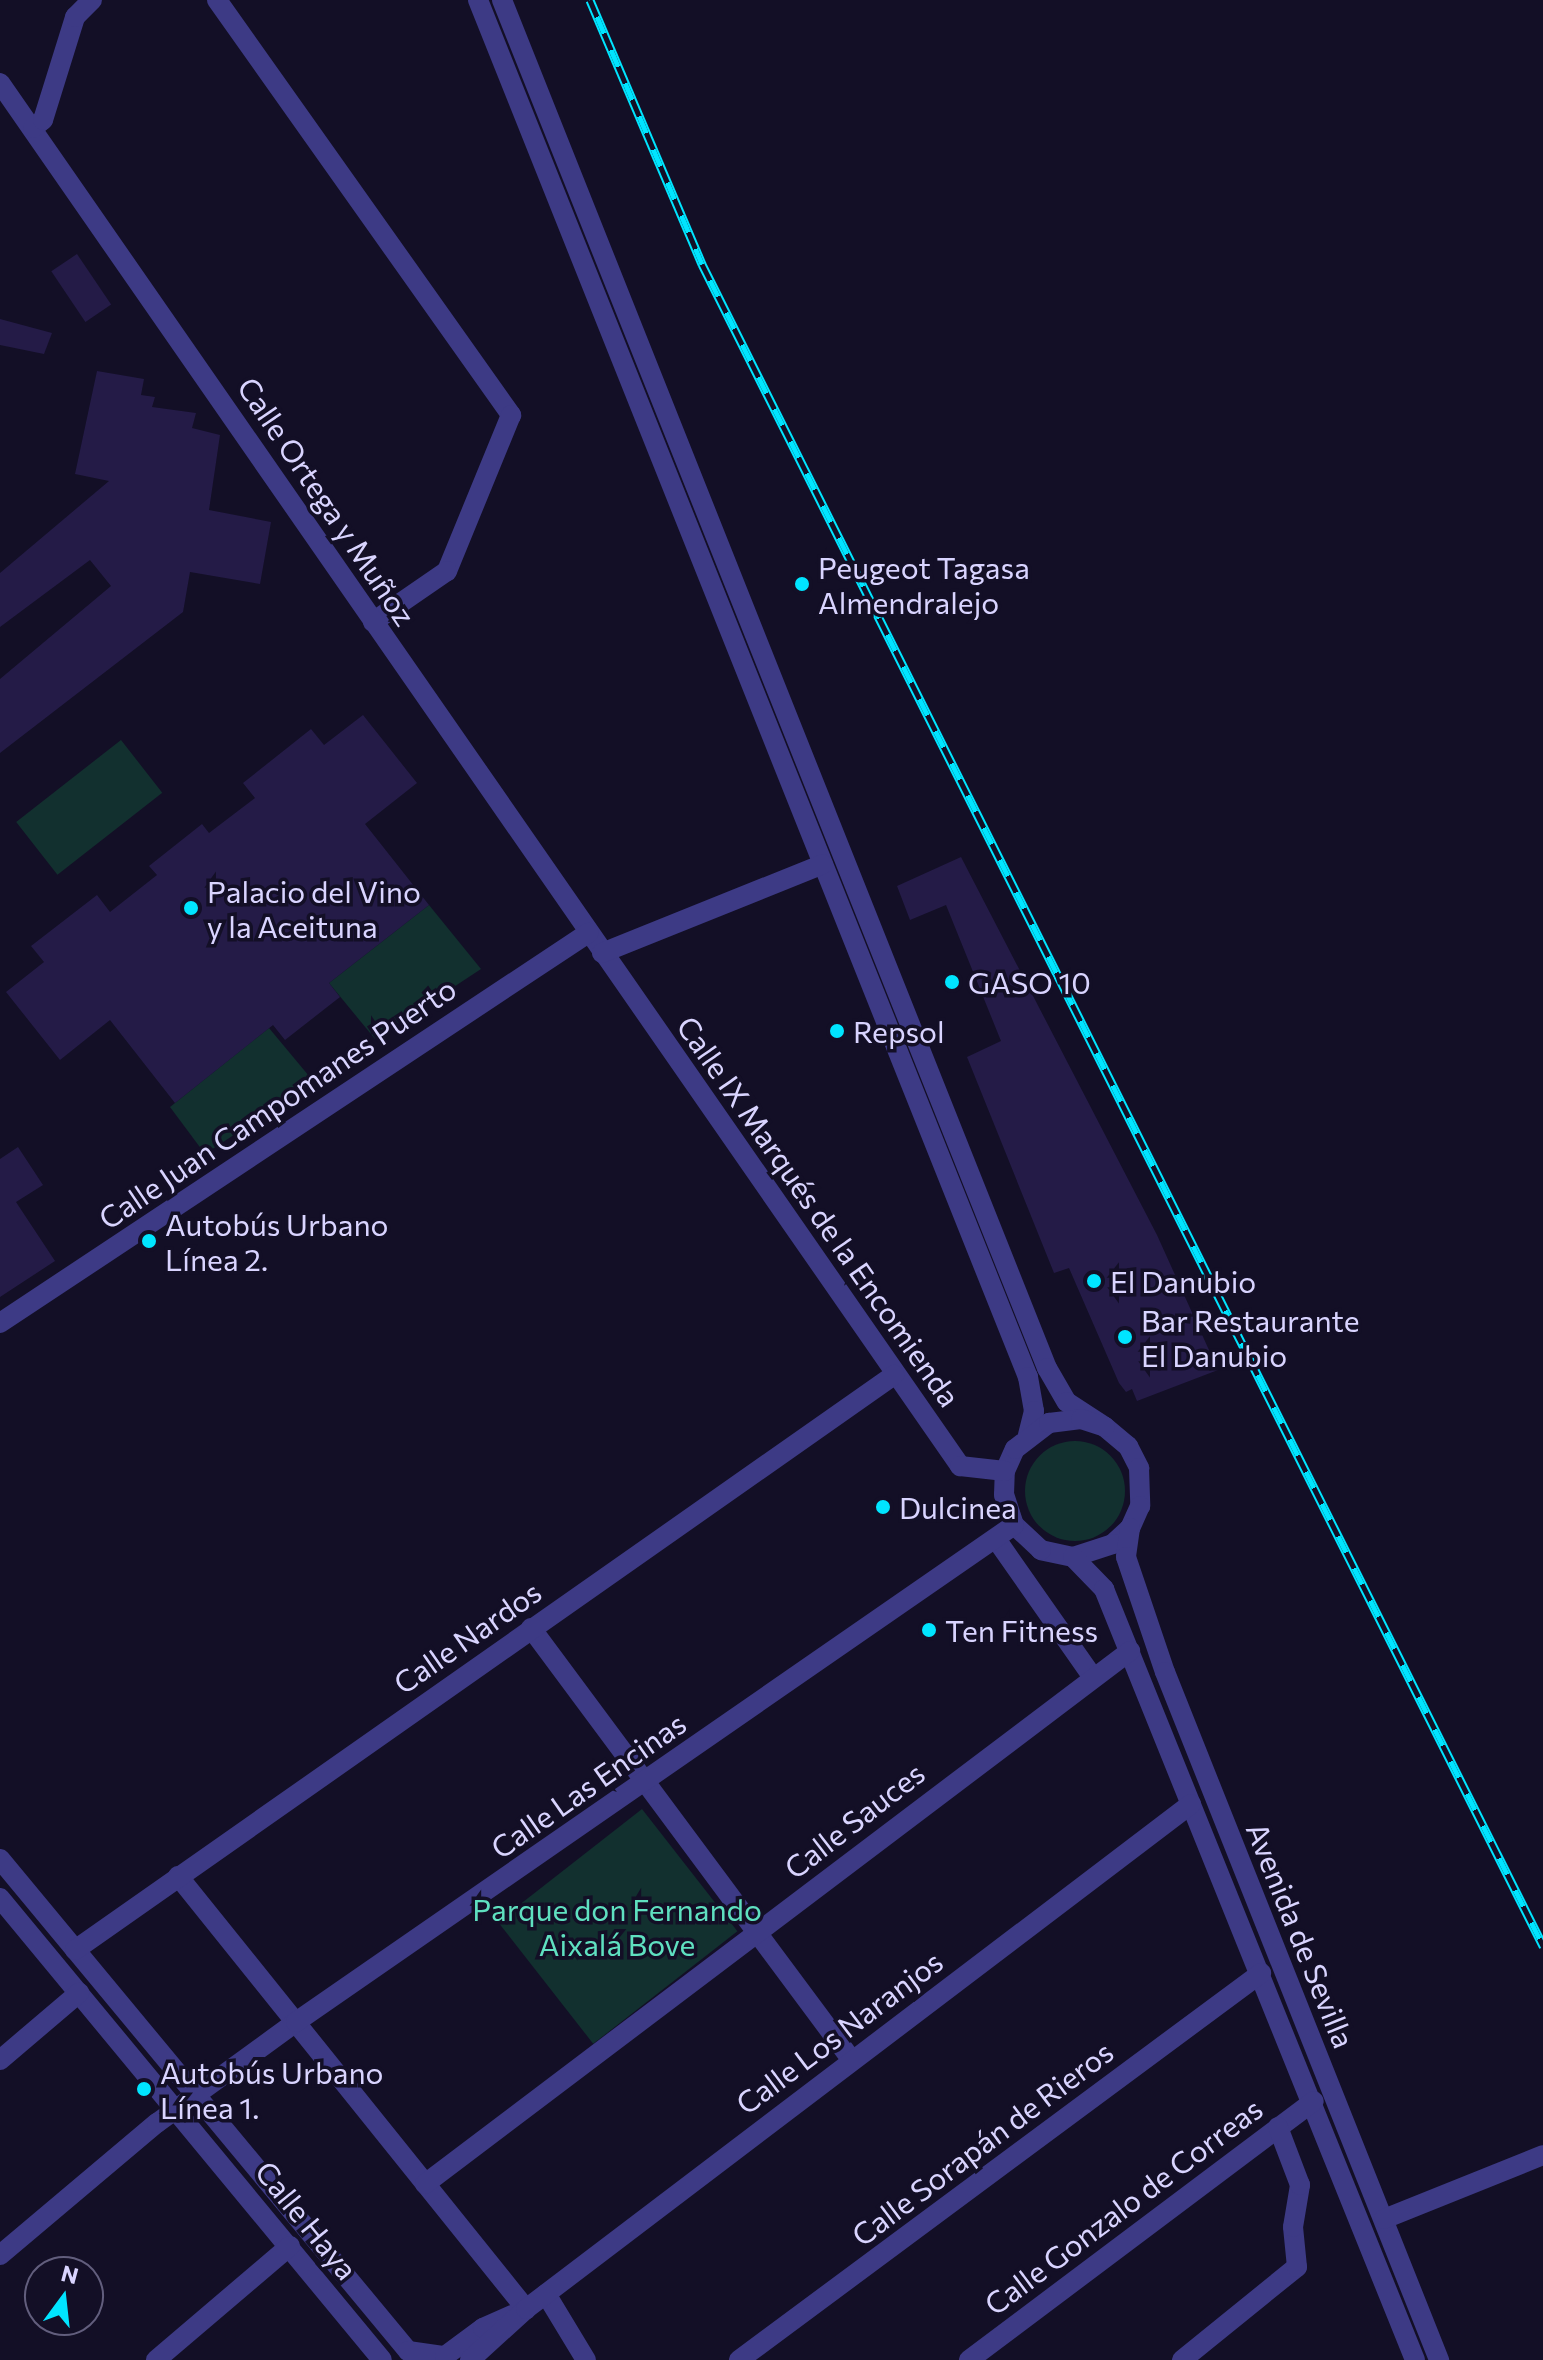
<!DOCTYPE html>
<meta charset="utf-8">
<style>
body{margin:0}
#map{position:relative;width:1543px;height:2360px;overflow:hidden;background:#130f26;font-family:Commissioner,sans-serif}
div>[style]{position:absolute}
.green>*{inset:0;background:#12302f;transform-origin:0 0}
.round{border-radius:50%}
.building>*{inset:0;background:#241b47;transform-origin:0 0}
.minor>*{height:20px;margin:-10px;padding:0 10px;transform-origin:10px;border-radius:10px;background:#3d3a85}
.rail>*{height:9px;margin-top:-4.5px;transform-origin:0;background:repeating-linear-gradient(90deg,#130f26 0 18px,#00e5ff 0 36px);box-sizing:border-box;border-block:2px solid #00e5ff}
.dots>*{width:22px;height:22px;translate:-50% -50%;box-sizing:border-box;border:4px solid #130f26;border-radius:50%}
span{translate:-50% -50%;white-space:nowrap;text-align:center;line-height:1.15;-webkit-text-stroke:7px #130f26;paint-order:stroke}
.street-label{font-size:30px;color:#d9d4ff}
.poi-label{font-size:30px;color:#d9d4ff}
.left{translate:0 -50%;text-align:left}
.park-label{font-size:30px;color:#5fe0c0}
.north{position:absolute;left:24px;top:2256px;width:80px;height:80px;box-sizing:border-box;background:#130f26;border:2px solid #625e7d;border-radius:50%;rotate:15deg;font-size:22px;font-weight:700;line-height:32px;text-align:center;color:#d9d4ff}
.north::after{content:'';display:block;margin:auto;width:28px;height:36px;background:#00e5ff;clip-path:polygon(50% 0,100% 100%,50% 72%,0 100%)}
</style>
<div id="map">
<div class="green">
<i style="left:121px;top:740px;width:67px;height:133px;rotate:52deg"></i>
<i style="clip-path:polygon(429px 905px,481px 969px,375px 1039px,329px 983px)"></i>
<i style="clip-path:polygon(269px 1028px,314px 1082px,205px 1154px,170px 1107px)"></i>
<i class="round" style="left:1025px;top:1441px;width:100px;height:100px"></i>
<i style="left:642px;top:1809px;width:155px;height:183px;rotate:52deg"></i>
</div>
<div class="building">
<i style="left:77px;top:254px;width:61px;height:31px;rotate:56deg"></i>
<i style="clip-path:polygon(0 319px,52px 333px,44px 354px,0 345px)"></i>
<i style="clip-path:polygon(97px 371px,144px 379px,141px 395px,155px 397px,152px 407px,196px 413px,192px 428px,220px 435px,209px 510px,271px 522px,260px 584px,190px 572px,183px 612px,0 753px,0 679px,111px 586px,90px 560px,0 627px,0 573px,109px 481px,75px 474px)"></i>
<i style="clip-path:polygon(363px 715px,417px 783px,365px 824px,429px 905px,329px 983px,340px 997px,285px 1040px,273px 1025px,175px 1103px,110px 1020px,60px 1060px,6px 992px,44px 962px,31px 946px,97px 895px,110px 912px,157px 875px,149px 866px,202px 824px,209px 833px,255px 798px,243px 783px,311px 729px,324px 745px)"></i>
<i style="clip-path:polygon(961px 857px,1157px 1235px,1218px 1370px,1137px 1401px,1132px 1389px,1126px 1392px,1119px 1383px,1069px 1268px,1054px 1273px,967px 1057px,1001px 1041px,946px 905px,910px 920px,897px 886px)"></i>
<i style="clip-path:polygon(18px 1147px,43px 1185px,16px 1202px,55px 1261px,0 1297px,0 1159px)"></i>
</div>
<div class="minor">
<i style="left:217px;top:0;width:509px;rotate:54.68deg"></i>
<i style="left:511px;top:415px;width:169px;rotate:112.3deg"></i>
<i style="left:447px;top:571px;width:90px;rotate:145.4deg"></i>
<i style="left:478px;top:0;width:1483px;rotate:68.23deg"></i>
<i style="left:1028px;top:1377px;width:35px;rotate:80deg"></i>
<i style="left:1034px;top:1411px;width:25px;rotate:104deg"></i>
<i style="left:502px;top:0;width:1473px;rotate:68.28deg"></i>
<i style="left:1047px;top:1368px;width:39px;rotate:60deg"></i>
<i style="left:1067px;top:1402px;width:45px;rotate:33.3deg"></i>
<i style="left:1105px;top:1427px;width:30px;rotate:40deg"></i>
<i style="left:1128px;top:1446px;width:25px;rotate:63deg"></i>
<i style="left:1139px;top:1468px;width:38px;rotate:88deg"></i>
<i style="left:1140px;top:1506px;width:24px;rotate:114deg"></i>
<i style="left:1130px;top:1528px;width:23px;rotate:137deg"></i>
<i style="left:1113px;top:1544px;width:42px;rotate:162deg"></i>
<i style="left:1073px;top:1557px;width:33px;rotate:-168deg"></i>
<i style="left:1041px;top:1550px;width:37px;rotate:-137deg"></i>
<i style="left:1014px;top:1525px;width:32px;rotate:-108deg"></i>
<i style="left:1004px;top:1495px;width:24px;rotate:-88deg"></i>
<i style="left:1005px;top:1471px;width:24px;rotate:-66deg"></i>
<i style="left:1015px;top:1449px;width:43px;rotate:-37.4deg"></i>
<i style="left:1049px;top:1423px;width:32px;rotate:-7deg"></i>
<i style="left:1081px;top:1419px;width:25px;rotate:18deg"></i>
<i style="left:0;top:83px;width:1684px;rotate:55.23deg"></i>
<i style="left:960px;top:1466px;width:45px;rotate:6.3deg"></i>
<i style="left:33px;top:128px;width:13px;rotate:-39deg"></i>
<i style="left:43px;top:120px;width:108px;rotate:-72.7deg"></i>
<i style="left:75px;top:17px;width:24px;rotate:-45deg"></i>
<i style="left:602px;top:953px;width:238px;rotate:-21.9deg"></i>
<i style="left:0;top:1323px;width:706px;rotate:-33.55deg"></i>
<i style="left:1130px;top:1528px;width:29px;rotate:98deg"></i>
<i style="left:1126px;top:1557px;width:121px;rotate:71.3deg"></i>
<i style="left:1165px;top:1672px;width:741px;rotate:68.28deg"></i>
<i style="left:996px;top:1539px;width:167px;rotate:55deg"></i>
<i style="left:1073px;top:1557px;width:45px;rotate:45.9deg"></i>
<i style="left:1104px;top:1589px;width:831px;rotate:68.03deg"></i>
<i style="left:531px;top:1628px;width:537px;rotate:53.41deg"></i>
<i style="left:0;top:1859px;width:639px;rotate:50.33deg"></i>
<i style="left:408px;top:2351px;width:37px;rotate:8deg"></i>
<i style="left:445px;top:2356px;width:47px;rotate:-36.4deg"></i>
<i style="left:483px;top:2328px;width:35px;rotate:-24deg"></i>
<i style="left:178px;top:1876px;width:556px;rotate:51.21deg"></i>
<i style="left:0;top:1898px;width:599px;rotate:50.41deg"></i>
<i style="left:75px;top:1950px;width:1001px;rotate:-35.07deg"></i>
<i style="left:0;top:2060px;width:104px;rotate:-40.3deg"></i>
<i style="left:425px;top:2184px;width:884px;rotate:-37.09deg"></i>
<i style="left:1384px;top:2219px;width:171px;rotate:-21.9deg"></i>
<i style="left:0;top:2255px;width:205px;rotate:-40.1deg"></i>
<i style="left:157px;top:2123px;width:172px;rotate:-36deg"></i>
<i style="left:296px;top:2022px;width:873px;rotate:-34.69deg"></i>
<i style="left:546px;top:2294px;width:77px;rotate:58.8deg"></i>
<i style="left:156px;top:2360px;width:176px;rotate:-40.4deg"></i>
<i style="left:470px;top:2360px;width:76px;rotate:-42.3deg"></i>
<i style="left:526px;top:2309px;width:835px;rotate:-37.21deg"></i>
<i style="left:739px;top:2360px;width:650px;rotate:-36.55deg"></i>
<i style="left:969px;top:2360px;width:431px;rotate:-36.9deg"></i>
<i style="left:1182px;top:2360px;width:148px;rotate:-39deg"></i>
<i style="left:1297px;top:2267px;width:40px;rotate:-95.7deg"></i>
<i style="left:1293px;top:2227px;width:43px;rotate:-80.5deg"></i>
<i style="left:1300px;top:2185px;width:62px;rotate:-110.8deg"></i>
</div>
<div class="rail">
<i style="left:590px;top:0;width:287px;rotate:67deg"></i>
<i style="left:702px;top:264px;width:1881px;rotate:63.43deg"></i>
</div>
<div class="dots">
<i style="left:802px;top:584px;background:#00e5ff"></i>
<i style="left:191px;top:908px;background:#00e5ff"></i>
<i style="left:952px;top:982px;background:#00e5ff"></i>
<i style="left:837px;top:1031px;background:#00e5ff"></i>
<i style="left:149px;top:1241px;background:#00e5ff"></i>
<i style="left:1094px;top:1281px;background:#00e5ff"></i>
<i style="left:1125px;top:1337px;background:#00e5ff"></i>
<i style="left:883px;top:1507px;background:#00e5ff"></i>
<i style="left:929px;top:1630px;background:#00e5ff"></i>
<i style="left:144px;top:2089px;background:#00e5ff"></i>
</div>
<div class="street-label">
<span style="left:327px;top:501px;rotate:56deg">Calle Ortega y Muñoz</span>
<span style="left:277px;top:1103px;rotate:-34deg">Calle Juan Campomanes Puerto</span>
<span style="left:819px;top:1211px;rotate:55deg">Calle IX Marqués de la Encomienda</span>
<span style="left:467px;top:1637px;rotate:-35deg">Calle Nardos</span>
<span style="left:588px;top:1785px;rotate:-35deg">Calle Las Encinas</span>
<span style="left:854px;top:1820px;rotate:-38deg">Calle Sauces</span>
<span style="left:1301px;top:1935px;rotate:68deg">Avenida de Sevilla</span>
<span style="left:839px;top:2032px;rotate:-37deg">Calle Los Naranjos</span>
<span style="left:982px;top:2143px;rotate:-37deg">Calle Sorapán de Rieros</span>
<span style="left:1123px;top:2206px;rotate:-37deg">Calle Gonzalo de Correas</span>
<span style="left:307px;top:2220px;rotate:51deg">Calle Haya</span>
</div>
<div class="poi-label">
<span class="left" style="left:818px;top:584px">Peugeot Tagasa<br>Almendralejo</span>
<span class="left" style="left:207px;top:908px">Palacio del Vino<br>y la Aceituna</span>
<span class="left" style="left:968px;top:982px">GASO 10</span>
<span class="left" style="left:853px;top:1031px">Repsol</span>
<span class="left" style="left:165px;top:1241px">Autobús Urbano<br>Línea 2.</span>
<span class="left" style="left:1110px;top:1281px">El Danubio</span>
<span class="left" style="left:1141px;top:1337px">Bar Restaurante<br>El Danubio</span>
<span class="left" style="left:899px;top:1507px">Dulcinea</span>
<span class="left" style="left:945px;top:1630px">Ten Fitness</span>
<span class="left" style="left:160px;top:2089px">Autobús Urbano<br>Línea 1.</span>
</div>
<div class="park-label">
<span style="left:617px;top:1926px">Parque don Fernando<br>Aixalá Bove</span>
</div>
<div class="north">N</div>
</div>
